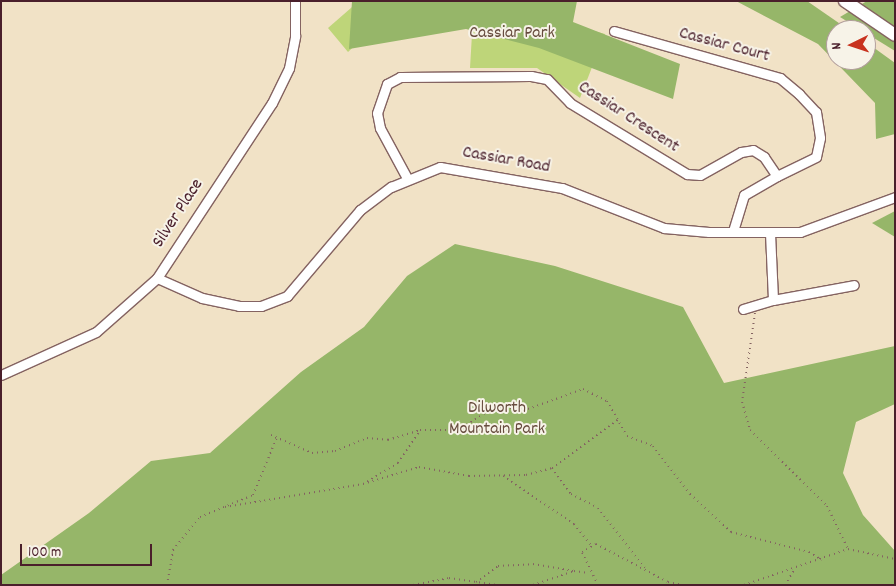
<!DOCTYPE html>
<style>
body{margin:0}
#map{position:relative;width:896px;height:586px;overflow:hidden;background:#f1e2c6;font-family:Dekko,sans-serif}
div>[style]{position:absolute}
.green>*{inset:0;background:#bed579}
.forest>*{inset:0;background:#96b669}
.path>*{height:2px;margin-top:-1px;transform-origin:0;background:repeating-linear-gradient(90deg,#846361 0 1px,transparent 0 5px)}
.roads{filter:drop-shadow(1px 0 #846361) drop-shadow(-1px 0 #846361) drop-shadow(0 1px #846361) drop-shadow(0 -1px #846361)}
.street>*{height:9px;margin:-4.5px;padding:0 4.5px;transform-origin:4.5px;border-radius:4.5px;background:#fff}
.secondary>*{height:12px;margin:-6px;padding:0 6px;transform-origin:6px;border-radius:6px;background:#fff}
span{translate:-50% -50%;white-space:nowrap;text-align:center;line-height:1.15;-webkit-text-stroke:4px #f7f3e8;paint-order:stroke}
.park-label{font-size:18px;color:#674c3e}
.street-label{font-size:18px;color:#4a1f2b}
.frame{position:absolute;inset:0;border:2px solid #4a1f2b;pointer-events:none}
.north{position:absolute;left:826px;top:20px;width:50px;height:50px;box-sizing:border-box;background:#f7f3e8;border:1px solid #b29e9c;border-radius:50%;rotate:266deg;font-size:14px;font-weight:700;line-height:20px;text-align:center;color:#4a1f2b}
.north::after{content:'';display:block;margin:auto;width:18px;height:22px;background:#c8321e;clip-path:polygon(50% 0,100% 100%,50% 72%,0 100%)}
.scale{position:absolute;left:20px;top:544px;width:132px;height:22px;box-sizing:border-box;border:2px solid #4a1f2b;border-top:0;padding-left:6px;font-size:15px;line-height:18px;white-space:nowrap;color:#4a1f2b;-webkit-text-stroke:4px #f7f3e8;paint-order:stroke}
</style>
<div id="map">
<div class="green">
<i style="clip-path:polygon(359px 1px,539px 1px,541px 16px,605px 34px,580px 98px,537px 68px,470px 68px,473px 17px,381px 21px,348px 52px,328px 28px)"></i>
</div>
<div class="forest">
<i style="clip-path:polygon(352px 1px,577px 1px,573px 22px,680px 64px,673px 99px,539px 48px,466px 29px,349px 49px)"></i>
<i style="clip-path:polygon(736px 1px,807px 1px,849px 30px,836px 30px,836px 60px,866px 60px,866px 42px,895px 63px,895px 134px,876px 139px,875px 103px,818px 44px)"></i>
<i style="clip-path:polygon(867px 1px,895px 1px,895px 51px,840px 17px)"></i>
<i style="clip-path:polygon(895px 211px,895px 237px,872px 223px)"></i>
<i style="clip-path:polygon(455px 244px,555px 266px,683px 307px,724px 383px,895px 346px,895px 404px,856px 422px,843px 473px,863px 515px,895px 551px,895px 585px,1px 585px,1px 575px,89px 513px,151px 461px,210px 453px,301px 372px,364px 327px,407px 276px)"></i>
</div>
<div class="path">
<i style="left:755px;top:313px;width:90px;rotate:98.3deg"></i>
<i style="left:742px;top:402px;width:29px;rotate:74deg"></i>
<i style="left:750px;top:430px;width:108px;rotate:44.6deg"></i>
<i style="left:827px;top:506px;width:48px;rotate:64deg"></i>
<i style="left:271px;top:435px;width:45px;rotate:23.7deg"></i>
<i style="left:312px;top:453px;width:23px;rotate:-5deg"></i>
<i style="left:335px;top:451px;width:35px;rotate:-22deg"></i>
<i style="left:367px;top:438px;width:21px;rotate:5deg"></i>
<i style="left:388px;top:440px;width:34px;rotate:-17deg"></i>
<i style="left:420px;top:430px;width:38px"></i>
<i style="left:458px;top:430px;width:44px;rotate:-31.9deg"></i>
<i style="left:495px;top:407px;width:33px;rotate:3deg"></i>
<i style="left:528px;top:409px;width:59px;rotate:-20deg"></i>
<i style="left:583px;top:389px;width:27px;rotate:27deg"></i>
<i style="left:607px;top:401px;width:40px;rotate:60.3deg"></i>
<i style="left:627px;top:436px;width:28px;rotate:21deg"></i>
<i style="left:653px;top:446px;width:61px;rotate:52.4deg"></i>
<i style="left:690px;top:494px;width:56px;rotate:42.8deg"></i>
<i style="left:731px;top:532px;width:81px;rotate:14.4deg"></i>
<i style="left:809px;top:552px;width:15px;rotate:32deg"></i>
<i style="left:552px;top:468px;width:32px;rotate:54deg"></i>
<i style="left:571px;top:494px;width:30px;rotate:27deg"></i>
<i style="left:598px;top:508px;width:76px;rotate:51.9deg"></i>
<i style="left:503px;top:476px;width:86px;rotate:34.1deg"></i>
<i style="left:574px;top:524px;width:28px;rotate:51deg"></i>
<i style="left:363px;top:484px;width:59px;rotate:-16.9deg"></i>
<i style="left:419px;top:467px;width:51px;rotate:10.2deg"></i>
<i style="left:469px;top:476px;width:57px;rotate:-1deg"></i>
<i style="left:526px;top:475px;width:27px;rotate:-15deg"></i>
<i style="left:552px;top:468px;width:83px;rotate:-36.2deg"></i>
<i style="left:225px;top:507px;width:140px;rotate:-9.5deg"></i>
<i style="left:363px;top:484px;width:41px;rotate:-31deg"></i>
<i style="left:398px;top:463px;width:40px;rotate:-56deg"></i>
<i style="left:476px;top:582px;width:27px;rotate:-36deg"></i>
<i style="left:498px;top:566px;width:35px;rotate:-3deg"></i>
<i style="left:533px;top:564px;width:42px;rotate:9.7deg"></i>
<i style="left:167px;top:585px;width:36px;rotate:-80deg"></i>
<i style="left:173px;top:550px;width:43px;rotate:-50.7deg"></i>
<i style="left:200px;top:517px;width:57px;rotate:-22.5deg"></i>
<i style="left:253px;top:495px;width:63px;rotate:-67.5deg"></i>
<i style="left:413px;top:585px;width:37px;rotate:-11deg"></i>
<i style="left:449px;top:578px;width:49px;rotate:8.1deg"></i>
<i style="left:533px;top:585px;width:43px;rotate:-18.9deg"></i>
<i style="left:574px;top:571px;width:15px;rotate:8deg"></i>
<i style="left:598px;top:585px;width:37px;rotate:-116deg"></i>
<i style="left:582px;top:552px;width:16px;rotate:-30deg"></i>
<i style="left:596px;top:544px;width:81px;rotate:27.8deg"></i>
<i style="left:668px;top:582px;width:15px;rotate:11deg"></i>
<i style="left:744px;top:585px;width:110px;rotate:-19.1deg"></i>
<i style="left:848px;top:549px;width:48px;rotate:12deg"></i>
<i style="left:785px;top:585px;width:17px;rotate:-59deg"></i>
</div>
<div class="roads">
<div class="street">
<i style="left:614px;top:31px;width:173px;rotate:15.8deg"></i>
<i style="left:780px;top:78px;width:25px;rotate:40deg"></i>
<i style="left:799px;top:94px;width:25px;rotate:47deg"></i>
<i style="left:816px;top:112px;width:26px;rotate:81deg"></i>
<i style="left:820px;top:138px;width:19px;rotate:102deg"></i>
<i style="left:816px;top:157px;width:43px;rotate:154deg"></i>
<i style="left:407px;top:178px;width:57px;rotate:-118.4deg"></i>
<i style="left:380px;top:128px;width:15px;rotate:-101deg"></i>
<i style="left:377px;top:113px;width:31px;rotate:-71deg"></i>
<i style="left:387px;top:84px;width:15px;rotate:-28deg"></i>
<i style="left:400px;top:77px;width:131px;rotate:-0.4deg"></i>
<i style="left:531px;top:76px;width:16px;rotate:11deg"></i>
<i style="left:547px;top:79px;width:33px;rotate:46deg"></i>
<i style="left:570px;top:103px;width:137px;rotate:31.3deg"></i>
<i style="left:687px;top:174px;width:13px;rotate:4deg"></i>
<i style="left:700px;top:175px;width:47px;rotate:-29.3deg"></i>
<i style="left:741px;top:152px;width:12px;rotate:-9deg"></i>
<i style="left:753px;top:150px;width:13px;rotate:32deg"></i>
<i style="left:764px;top:157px;width:23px;rotate:56deg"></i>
<i style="left:777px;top:176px;width:38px;rotate:150deg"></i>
<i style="left:744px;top:195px;width:38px;rotate:107deg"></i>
<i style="left:770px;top:233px;width:67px;rotate:87.4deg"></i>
<i style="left:773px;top:300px;width:82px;rotate:-10.5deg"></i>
<i style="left:157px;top:278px;width:49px;rotate:24deg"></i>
<i style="left:202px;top:298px;width:38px;rotate:12deg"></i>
<i style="left:239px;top:306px;width:22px"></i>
<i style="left:261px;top:306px;width:28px;rotate:-21deg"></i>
<i style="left:287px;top:296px;width:113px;rotate:-49.7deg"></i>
<i style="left:360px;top:210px;width:39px;rotate:-37deg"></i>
<i style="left:391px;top:187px;width:53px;rotate:-22.2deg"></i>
<i style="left:440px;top:167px;width:124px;rotate:9.8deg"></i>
<i style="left:562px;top:188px;width:110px;rotate:21.4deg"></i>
<i style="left:664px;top:228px;width:45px;rotate:5.1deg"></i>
<i style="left:709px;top:232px;width:91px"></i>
<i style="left:800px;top:232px;width:101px;rotate:-20.2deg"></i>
<i style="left:743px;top:309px;width:31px;rotate:-17deg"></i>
<i style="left:1px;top:375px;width:104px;rotate:-24.4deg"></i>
<i style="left:96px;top:332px;width:81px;rotate:-41.5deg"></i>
<i style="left:157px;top:278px;width:209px;rotate:-56.7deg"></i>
<i style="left:272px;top:103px;width:39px;rotate:-64deg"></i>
<i style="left:289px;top:68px;width:33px;rotate:-79deg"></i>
<i style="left:295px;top:36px;width:35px;rotate:-90deg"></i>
</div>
<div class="secondary">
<i style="left:845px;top:1px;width:60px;rotate:34.2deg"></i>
</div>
</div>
<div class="park-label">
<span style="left:512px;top:34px">Cassiar Park</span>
<span style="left:497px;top:420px">Dilworth<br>Mountain Park</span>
</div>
<div class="street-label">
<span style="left:724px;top:46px;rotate:15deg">Cassiar Court</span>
<span style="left:628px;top:118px;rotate:33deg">Cassiar Crescent</span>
<span style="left:506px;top:161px;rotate:10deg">Cassiar Road</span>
<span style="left:179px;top:214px;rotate:-57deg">Silver Place</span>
</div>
<div class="frame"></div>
<div class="north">N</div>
<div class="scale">100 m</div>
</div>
